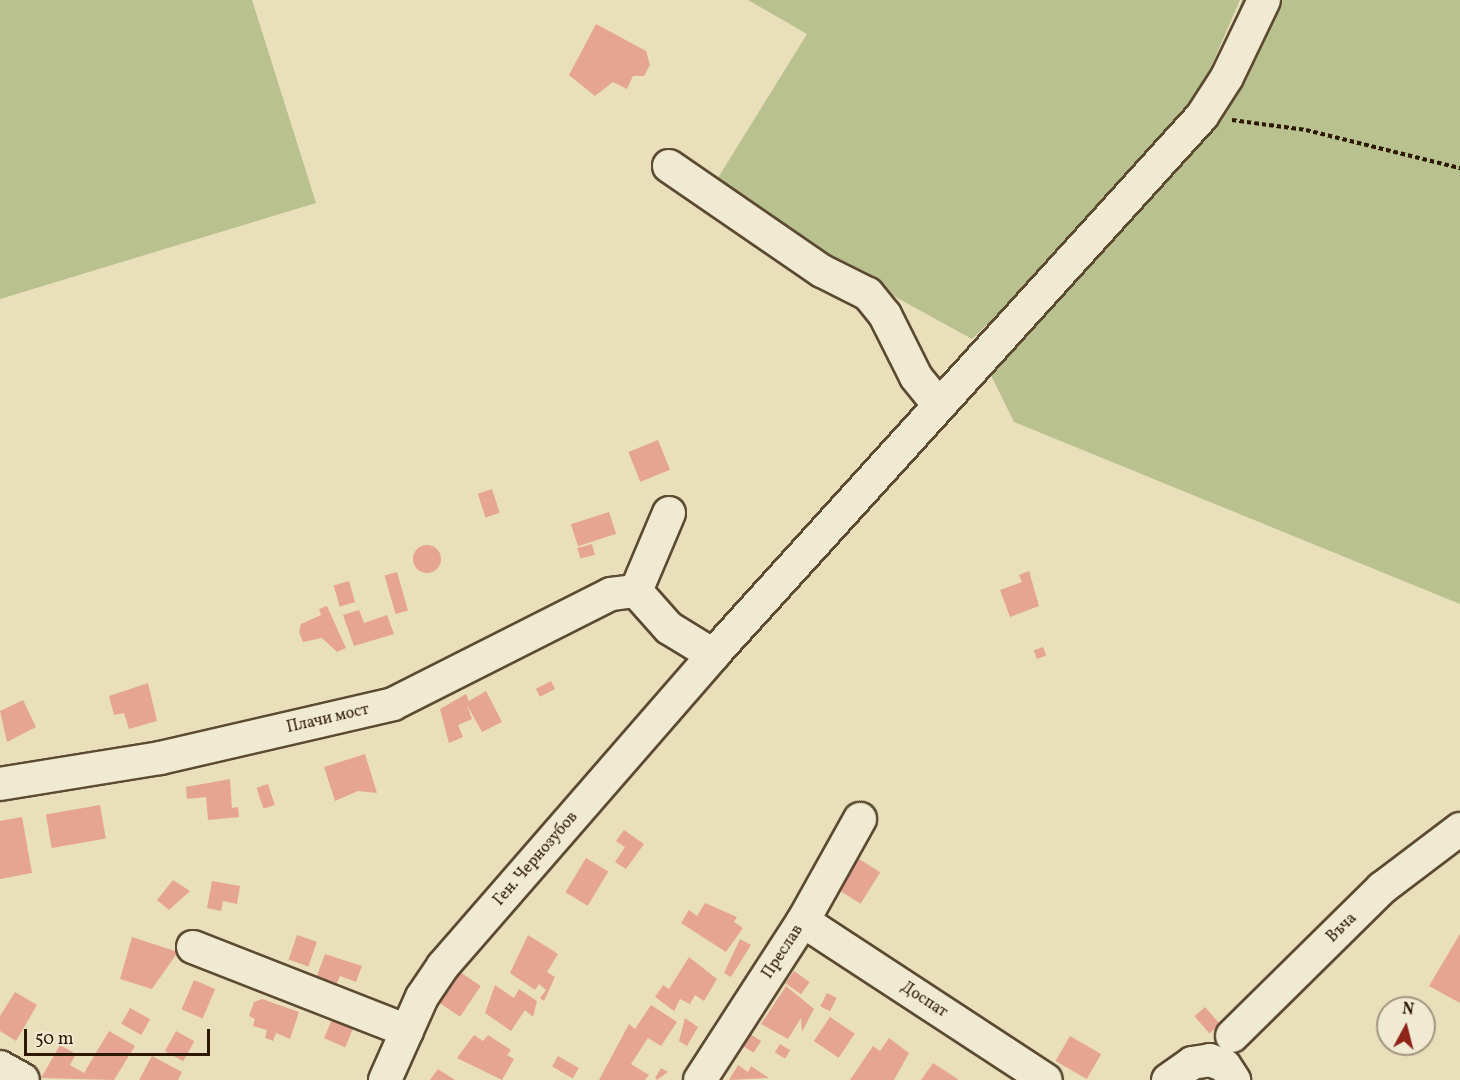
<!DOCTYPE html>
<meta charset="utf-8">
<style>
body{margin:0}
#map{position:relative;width:1460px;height:1080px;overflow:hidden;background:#e9dfbb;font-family:Vollkorn,serif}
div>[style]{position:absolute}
.green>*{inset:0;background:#b9c18e}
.building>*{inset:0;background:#e6a592;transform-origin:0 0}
.round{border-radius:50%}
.path>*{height:4px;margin-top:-2px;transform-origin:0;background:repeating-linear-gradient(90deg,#2d1903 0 4.5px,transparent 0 7.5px)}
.roads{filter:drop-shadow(2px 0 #5c4a31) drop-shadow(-2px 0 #5c4a31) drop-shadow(0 2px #5c4a31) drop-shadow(0 -2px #5c4a31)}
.minor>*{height:32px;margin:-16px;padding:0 16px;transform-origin:16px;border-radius:16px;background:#f1ead3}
span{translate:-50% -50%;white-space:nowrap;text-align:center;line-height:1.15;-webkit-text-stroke:5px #f1ead3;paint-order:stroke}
.street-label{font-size:16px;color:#2d1903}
.north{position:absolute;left:1376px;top:996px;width:60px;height:60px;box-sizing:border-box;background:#f1ead3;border:2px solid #a39680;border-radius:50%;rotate:7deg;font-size:16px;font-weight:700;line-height:24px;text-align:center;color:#2d1903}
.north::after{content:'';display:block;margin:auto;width:21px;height:27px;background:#8f2418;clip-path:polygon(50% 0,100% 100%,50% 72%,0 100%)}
.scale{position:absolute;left:24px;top:1029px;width:186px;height:27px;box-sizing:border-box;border:3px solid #2d1903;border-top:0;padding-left:8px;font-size:18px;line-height:21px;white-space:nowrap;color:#2d1903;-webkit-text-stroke:4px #f1ead3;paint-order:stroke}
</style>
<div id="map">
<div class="green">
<i style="clip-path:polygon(0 0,252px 0,316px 203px,0 299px)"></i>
<i style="clip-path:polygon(748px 0,1240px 0,1180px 138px,1202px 116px,1242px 0,1460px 0,1460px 604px,1014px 422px,982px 357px,1174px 145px,972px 339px,708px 194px,807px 34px)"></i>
</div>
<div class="building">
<i style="clip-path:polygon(596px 24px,646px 51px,650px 65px,644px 76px,633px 76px,627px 89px,613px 82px,595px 96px,569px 75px)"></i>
<i style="left:658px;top:440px;width:32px;height:32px;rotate:68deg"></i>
<i style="left:492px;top:489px;width:25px;height:15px;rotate:72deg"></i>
<i style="left:609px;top:512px;width:23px;height:40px;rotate:72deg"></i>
<i style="left:592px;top:544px;width:11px;height:15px;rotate:75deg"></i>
<i class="round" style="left:413px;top:545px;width:28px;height:28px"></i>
<i style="clip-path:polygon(1029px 571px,1039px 606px,1010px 617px,1000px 590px,1022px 582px,1019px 575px)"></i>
<i style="left:397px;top:572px;width:40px;height:13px;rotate:74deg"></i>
<i style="left:349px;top:581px;width:22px;height:16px;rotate:74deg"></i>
<i style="clip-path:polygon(327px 606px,346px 648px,337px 652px,322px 638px,303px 642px,299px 632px,301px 624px,321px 615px,319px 609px)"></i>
<i style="clip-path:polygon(359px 610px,364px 623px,387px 615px,394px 634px,354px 646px,343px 615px)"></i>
<i style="left:1043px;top:647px;width:9px;height:10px;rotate:69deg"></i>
<i style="left:551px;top:681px;width:9px;height:17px;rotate:63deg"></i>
<i style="clip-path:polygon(148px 683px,157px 721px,129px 729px,124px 713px,114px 715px,109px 696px)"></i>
<i style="clip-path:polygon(486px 691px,502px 722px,482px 732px,467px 705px,472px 719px,458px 725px,463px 737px,449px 743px,440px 709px,466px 694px,469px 701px)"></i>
<i style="clip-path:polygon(23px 700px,36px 727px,7px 742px,0 711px)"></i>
<i style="clip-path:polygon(365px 754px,377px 793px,358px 791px,335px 801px,324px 767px)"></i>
<i style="clip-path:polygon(230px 779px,232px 808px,238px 807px,239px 817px,208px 820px,206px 797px,187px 799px,186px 787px)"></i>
<i style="left:268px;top:784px;width:22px;height:12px;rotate:72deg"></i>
<i style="left:100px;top:805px;width:34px;height:55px;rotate:80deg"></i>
<i style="clip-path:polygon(22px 817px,32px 873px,0 879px,0 821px)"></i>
<i style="clip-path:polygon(624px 830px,644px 844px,626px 869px,615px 862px,625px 847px,616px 841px)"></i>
<i style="left:586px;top:858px;width:26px;height:40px;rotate:31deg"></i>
<i style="left:859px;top:859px;width:25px;height:37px;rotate:32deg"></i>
<i style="clip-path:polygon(173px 880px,190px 891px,169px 910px,157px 900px)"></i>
<i style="clip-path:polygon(212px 881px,240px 886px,237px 904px,223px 901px,221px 911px,207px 908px)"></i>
<i style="clip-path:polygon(705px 903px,737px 917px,734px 922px,743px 928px,726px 952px,681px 923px,689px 910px,697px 916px)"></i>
<i style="clip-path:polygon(1460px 934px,1460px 1003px,1429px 986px)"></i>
<i style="left:297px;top:935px;width:21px;height:26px;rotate:19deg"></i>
<i style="clip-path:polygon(528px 935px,558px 954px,547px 972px,555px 977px,544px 1001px,540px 998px,546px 990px,539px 984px,535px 990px,510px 973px)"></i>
<i style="clip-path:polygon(132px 937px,178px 952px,152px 989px,120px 979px)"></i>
<i style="clip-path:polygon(740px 939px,751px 945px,731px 977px,724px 973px)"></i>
<i style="clip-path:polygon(325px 954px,362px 966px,356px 982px,340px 976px,335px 988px,315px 981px)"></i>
<i style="clip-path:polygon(689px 957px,717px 979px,704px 1001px,695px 995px,690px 1004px,680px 999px,674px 1011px,655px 997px,663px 985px,669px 989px)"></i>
<i style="left:794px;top:971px;width:19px;height:15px;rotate:35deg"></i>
<i style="left:460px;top:972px;width:25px;height:37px;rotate:34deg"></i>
<i style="left:194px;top:980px;width:23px;height:32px;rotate:23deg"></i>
<i style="clip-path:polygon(495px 985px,514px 998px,519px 989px,537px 1001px,533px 1017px,525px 1010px,511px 1031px,485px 1013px)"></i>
<i style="clip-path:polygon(786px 986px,814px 1009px,802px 1032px,801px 1018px,788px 1039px,761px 1024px)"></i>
<i style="clip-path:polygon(15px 992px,37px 1005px,16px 1041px,0 1031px,0 1016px)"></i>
<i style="left:827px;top:993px;width:11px;height:15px;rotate:27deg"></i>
<i style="clip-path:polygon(262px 999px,299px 1012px,290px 1039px,276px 1033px,273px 1041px,265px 1038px,267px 1030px,253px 1026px,255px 1019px,249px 1016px,254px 1002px)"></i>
<i style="clip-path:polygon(651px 1005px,677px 1022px,661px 1046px,648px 1038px,631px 1064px,649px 1075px,645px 1080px,599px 1080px,629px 1024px,635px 1029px)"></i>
<i style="left:1205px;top:1007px;width:23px;height:14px;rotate:49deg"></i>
<i style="left:130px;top:1008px;width:23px;height:18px;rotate:29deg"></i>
<i style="left:333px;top:1017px;width:23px;height:23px;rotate:23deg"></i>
<i style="left:830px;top:1017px;width:30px;height:29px;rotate:34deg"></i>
<i style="clip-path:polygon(685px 1018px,698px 1027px,687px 1046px,679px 1041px)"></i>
<i style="left:741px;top:1028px;width:24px;height:14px;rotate:33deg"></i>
<i style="clip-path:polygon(109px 1031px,135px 1046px,114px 1080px,41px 1078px,60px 1045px,76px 1054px,70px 1065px,84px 1073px)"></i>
<i style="left:176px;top:1031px;width:21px;height:23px;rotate:29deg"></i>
<i style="clip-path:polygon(474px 1035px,483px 1041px,488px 1035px,511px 1050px,507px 1055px,514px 1059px,502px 1080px,457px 1058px)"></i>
<i style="left:1070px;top:1036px;width:36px;height:29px;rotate:30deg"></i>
<i style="clip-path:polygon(889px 1038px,909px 1053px,894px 1080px,850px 1080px,873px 1046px,880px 1051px)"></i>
<i style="left:780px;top:1044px;width:12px;height:10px;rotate:31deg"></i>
<i style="clip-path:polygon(152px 1056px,182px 1072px,178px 1080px,139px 1080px)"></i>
<i style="left:558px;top:1056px;width:24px;height:12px;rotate:30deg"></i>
<i style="clip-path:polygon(933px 1063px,947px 1072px,959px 1080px,921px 1080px)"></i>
<i style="clip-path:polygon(738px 1065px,748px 1072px,751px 1066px,769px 1078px,729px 1080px)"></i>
<i style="clip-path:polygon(661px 1068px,668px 1072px,657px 1080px,655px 1078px)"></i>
<i style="clip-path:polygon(438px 1069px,455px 1080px,430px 1080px)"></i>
</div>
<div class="path">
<i style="left:1232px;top:120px;width:75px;rotate:7.7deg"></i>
<i style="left:1306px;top:130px;width:159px;rotate:13.9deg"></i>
</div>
<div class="roads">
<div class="minor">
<i style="left:669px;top:166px;width:186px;rotate:34.5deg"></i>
<i style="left:822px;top:271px;width:51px;rotate:26.6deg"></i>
<i style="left:868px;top:294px;width:27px;rotate:51deg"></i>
<i style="left:885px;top:315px;width:69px;rotate:63.4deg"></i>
<i style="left:916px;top:377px;width:36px;rotate:51deg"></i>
<i style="left:669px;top:513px;width:85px;rotate:112.9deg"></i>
<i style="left:636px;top:591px;width:50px;rotate:48.3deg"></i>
<i style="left:669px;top:628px;width:52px;rotate:31.5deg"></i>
<i style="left:0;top:784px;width:162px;rotate:-9.2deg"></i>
<i style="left:160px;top:758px;width:239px;rotate:-13deg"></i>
<i style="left:393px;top:704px;width:244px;rotate:-26.8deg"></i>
<i style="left:611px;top:594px;width:25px;rotate:-7deg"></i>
<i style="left:803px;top:921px;width:290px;rotate:33.2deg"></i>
<i style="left:193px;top:947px;width:230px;rotate:21.4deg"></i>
<i style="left:1232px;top:1036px;width:211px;rotate:-44.6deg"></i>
<i style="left:1382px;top:888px;width:98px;rotate:-37.1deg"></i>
<i style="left:0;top:1067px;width:26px;rotate:29deg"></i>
<i style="left:385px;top:1080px;width:91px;rotate:-66deg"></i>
<i style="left:422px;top:997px;width:37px;rotate:-56deg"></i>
<i style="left:443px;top:966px;width:412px;rotate:-49deg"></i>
<i style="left:713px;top:655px;width:728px;rotate:-47.78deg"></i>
<i style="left:1202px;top:116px;width:46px;rotate:-57.3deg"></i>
<i style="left:1227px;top:77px;width:85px;rotate:-64.3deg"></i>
<i style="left:700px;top:1080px;width:189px;rotate:-57.1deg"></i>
<i style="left:803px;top:921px;width:117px;rotate:-60.8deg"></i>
<i style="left:1168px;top:1080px;width:29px;rotate:-35deg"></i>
<i style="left:1192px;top:1063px;width:18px;rotate:-9deg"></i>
<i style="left:1210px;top:1060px;width:16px;rotate:22deg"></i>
<i style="left:1225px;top:1066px;width:17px;rotate:57deg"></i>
</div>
</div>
<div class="street-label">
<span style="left:328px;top:719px;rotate:-13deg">Плачи мост</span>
<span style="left:536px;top:859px;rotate:-49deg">Ген. Чернозубов</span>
<span style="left:1342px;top:928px;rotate:-45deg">Въча</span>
<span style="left:783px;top:952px;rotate:-57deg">Преслав</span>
<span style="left:924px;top:1000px;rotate:33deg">Доспат</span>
</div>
<div class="north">N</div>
<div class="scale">50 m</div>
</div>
